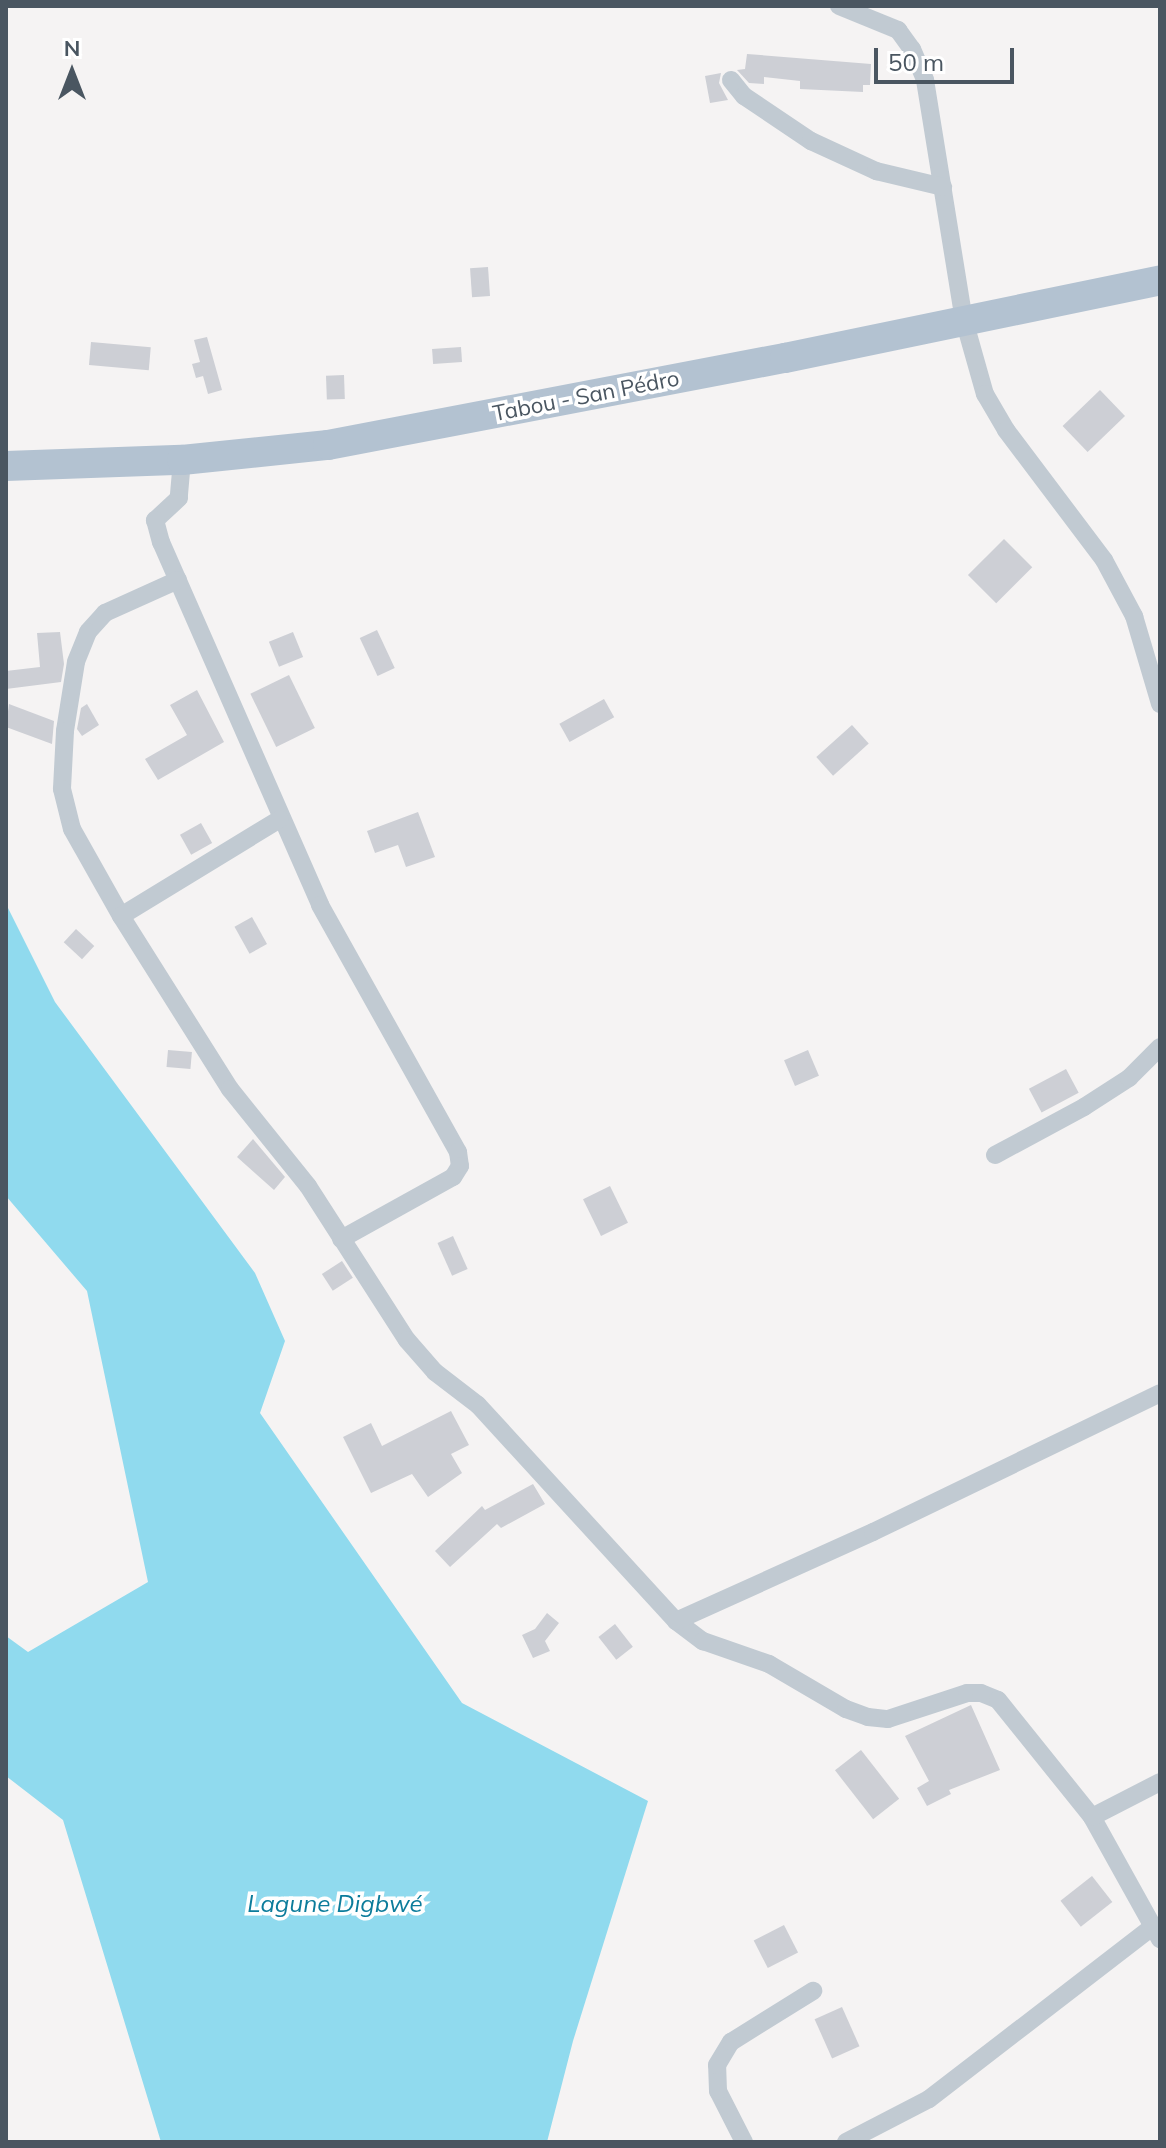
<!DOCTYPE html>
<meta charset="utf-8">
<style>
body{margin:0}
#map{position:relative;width:1166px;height:2148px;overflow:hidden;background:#f5f3f3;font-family:Mulish,sans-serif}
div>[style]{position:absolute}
.water>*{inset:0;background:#90daee}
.building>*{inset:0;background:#cdcfd5;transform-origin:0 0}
.street>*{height:18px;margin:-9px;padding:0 9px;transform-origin:9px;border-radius:9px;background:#c1cad2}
.primary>*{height:30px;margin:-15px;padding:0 15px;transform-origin:15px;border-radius:15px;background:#b3c2d1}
span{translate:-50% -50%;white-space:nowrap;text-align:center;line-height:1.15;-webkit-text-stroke:7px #fff;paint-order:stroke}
.street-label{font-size:22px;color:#4a5661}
.water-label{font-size:24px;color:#0c7c9b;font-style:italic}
.frame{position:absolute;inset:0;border:8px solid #4a5661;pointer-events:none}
.north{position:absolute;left:32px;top:32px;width:80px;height:80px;-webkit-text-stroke:6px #fff;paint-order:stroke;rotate:0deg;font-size:22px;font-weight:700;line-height:32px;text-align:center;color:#4a5661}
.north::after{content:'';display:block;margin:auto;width:28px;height:36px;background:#4a5661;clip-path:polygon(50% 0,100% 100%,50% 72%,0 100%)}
.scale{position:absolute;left:874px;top:48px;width:140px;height:36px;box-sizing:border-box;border:4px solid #4a5661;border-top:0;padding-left:10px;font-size:24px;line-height:28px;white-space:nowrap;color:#4a5661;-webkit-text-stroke:6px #fff;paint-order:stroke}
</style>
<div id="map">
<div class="water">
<i style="clip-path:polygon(6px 904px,55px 1002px,255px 1273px,285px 1341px,260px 1413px,462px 1703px,648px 1801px,573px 2041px,547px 2142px,161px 2142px,63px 1820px,6px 1776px,6px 1636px,28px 1652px,148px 1582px,87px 1291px,6px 1196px)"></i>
</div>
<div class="building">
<i style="clip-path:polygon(747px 54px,871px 64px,870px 85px,863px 85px,863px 92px,800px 89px,800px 81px,764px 77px,764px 84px,749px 83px,737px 70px,745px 69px)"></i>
<i style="clip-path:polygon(721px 73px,719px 83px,728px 100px,710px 103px,705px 76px)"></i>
<i style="left:488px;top:267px;width:29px;height:18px;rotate:86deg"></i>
<i style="clip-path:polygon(207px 337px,222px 390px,208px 394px,203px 376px,196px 378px,192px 364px,200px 362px,194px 340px)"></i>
<i style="left:91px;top:342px;width:60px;height:23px;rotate:5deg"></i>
<i style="left:461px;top:347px;width:15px;height:29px;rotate:86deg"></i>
<i style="left:344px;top:375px;width:24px;height:18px;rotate:88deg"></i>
<i style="left:1100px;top:390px;width:36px;height:52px;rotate:46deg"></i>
<i style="left:1004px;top:539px;width:40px;height:51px;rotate:45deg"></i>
<i style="left:377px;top:630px;width:42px;height:19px;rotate:65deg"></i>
<i style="clip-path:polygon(60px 632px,64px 664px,61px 682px,6px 689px,6px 671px,40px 667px,37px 633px)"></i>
<i style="left:293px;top:632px;width:27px;height:26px;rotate:68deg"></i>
<i style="left:289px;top:675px;width:59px;height:43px;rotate:64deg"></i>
<i style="clip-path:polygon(197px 690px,224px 742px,158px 780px,145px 759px,187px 735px,170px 705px)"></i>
<i style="left:604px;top:699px;width:21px;height:51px;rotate:61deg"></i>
<i style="clip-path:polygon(9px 704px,54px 721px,52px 744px,6px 727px)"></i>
<i style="clip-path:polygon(87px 704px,99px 725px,82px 736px,77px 729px,81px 708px)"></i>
<i style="left:852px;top:725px;width:25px;height:48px;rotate:48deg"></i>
<i style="clip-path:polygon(418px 812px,435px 857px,406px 867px,398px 845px,375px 853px,367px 831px)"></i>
<i style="left:201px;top:823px;width:23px;height:24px;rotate:61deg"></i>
<i style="left:252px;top:917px;width:31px;height:20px;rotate:61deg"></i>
<i style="left:76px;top:929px;width:25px;height:18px;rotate:43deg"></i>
<i style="left:168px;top:1050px;width:24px;height:17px;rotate:5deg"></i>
<i style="left:808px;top:1050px;width:28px;height:26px;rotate:67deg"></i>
<i style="left:1066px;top:1069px;width:27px;height:42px;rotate:62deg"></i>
<i style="clip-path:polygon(253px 1139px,285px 1177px,274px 1190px,237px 1157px)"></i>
<i style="left:610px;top:1186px;width:41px;height:30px;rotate:64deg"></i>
<i style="left:453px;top:1236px;width:36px;height:17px;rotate:66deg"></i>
<i style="left:342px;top:1261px;width:20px;height:24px;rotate:57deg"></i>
<i style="clip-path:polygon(451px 1411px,469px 1445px,451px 1454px,462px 1473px,428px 1497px,412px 1474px,371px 1493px,343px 1437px,371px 1423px,382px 1446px)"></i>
<i style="clip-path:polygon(533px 1484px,545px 1504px,501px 1528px,497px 1524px,450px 1567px,435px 1551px,482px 1506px,485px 1510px)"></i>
<i style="clip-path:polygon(547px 1613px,559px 1623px,545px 1641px,550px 1651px,533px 1658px,522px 1635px,535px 1629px)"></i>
<i style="left:615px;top:1624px;width:29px;height:21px;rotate:52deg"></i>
<i style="clip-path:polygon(971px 1705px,1000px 1770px,949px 1790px,951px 1794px,927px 1806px,917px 1788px,929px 1781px,905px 1736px)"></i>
<i style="left:861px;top:1750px;width:62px;height:33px;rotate:52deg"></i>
<i style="left:1092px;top:1876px;width:33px;height:40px;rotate:52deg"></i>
<i style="left:784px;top:1925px;width:31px;height:34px;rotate:63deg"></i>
<i style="left:842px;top:2007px;width:43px;height:30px;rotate:66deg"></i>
</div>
<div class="street">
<i style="left:839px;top:6px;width:64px;rotate:22.1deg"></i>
<i style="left:898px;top:30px;width:24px;rotate:54deg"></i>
<i style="left:912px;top:49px;width:34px;rotate:67deg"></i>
<i style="left:925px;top:80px;width:243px;rotate:80.8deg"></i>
<i style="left:964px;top:320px;width:77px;rotate:74.2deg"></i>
<i style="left:985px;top:394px;width:42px;rotate:59.7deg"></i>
<i style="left:1006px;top:430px;width:163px;rotate:53deg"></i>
<i style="left:1104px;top:560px;width:64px;rotate:61.8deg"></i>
<i style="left:1134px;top:616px;width:92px;rotate:73.5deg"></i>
<i style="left:731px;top:80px;width:21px;rotate:51deg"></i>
<i style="left:744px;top:96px;width:81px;rotate:33.9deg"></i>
<i style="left:811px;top:141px;width:72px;rotate:24.8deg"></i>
<i style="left:876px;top:171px;width:69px;rotate:13.4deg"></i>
<i style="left:182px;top:460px;width:38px;rotate:95deg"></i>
<i style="left:179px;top:498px;width:33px;rotate:137deg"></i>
<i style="left:155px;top:520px;width:23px;rotate:75deg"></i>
<i style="left:161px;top:542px;width:396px;rotate:66.3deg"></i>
<i style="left:320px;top:905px;width:283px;rotate:60.8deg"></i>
<i style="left:458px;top:1152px;width:14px;rotate:82deg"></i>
<i style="left:460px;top:1166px;width:13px;rotate:122deg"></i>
<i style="left:453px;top:1177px;width:128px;rotate:151deg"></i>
<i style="left:178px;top:580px;width:80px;rotate:155.7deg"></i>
<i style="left:105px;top:613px;width:25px;rotate:132deg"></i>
<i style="left:88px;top:632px;width:32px;rotate:112deg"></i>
<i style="left:76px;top:662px;width:70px;rotate:99.1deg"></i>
<i style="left:65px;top:731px;width:58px;rotate:93deg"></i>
<i style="left:62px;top:789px;width:41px;rotate:76deg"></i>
<i style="left:72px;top:829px;width:100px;rotate:60.6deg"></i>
<i style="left:121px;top:916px;width:204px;rotate:57.8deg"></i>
<i style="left:230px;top:1089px;width:124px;rotate:51.2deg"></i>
<i style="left:308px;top:1186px;width:183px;rotate:57.3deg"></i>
<i style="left:407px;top:1340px;width:43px;rotate:48.8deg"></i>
<i style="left:435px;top:1372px;width:54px;rotate:37.5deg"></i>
<i style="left:478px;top:1405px;width:293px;rotate:47.5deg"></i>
<i style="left:676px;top:1621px;width:34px;rotate:37deg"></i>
<i style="left:703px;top:1641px;width:70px;rotate:19.2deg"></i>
<i style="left:769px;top:1664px;width:89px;rotate:30.3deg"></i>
<i style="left:846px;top:1709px;width:23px;rotate:20deg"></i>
<i style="left:868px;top:1717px;width:20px;rotate:6deg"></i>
<i style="left:888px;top:1719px;width:83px;rotate:-18.2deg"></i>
<i style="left:967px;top:1693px;width:14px"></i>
<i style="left:981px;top:1693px;width:18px;rotate:22deg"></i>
<i style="left:998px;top:1700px;width:150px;rotate:51.2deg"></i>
<i style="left:1092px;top:1817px;width:140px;rotate:60.9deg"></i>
<i style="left:121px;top:916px;width:186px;rotate:-31.4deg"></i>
<i style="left:995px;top:1155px;width:101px;rotate:-28.3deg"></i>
<i style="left:1084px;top:1107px;width:54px;rotate:-32.8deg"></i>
<i style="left:1129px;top:1078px;width:44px;rotate:-45deg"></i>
<i style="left:676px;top:1621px;width:216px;rotate:-24.3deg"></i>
<i style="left:873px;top:1532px;width:319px;rotate:-25.8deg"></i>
<i style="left:1092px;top:1817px;width:76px;rotate:-27.2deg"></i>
<i style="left:744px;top:2142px;width:57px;rotate:-117deg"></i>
<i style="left:718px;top:2091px;width:26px;rotate:-92deg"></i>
<i style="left:717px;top:2065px;width:27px;rotate:-59deg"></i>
<i style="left:731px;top:2042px;width:97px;rotate:-31.9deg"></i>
<i style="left:846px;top:2142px;width:93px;rotate:-27.4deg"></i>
<i style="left:929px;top:2099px;width:284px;rotate:-37.6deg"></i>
</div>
<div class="primary">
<i style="left:6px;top:466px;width:176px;rotate:-2deg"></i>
<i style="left:182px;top:460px;width:147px;rotate:-5.9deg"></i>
<i style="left:328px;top:445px;width:465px;rotate:-10.8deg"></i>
<i style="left:785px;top:358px;width:383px;rotate:-11.7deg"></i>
</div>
<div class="street-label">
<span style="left:586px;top:396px;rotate:-11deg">Tabou - San Pédro</span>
</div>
<div class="water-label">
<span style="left:335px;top:1904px">Lagune Digbwé</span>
</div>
<div class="frame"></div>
<div class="north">N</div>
<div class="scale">50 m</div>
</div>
